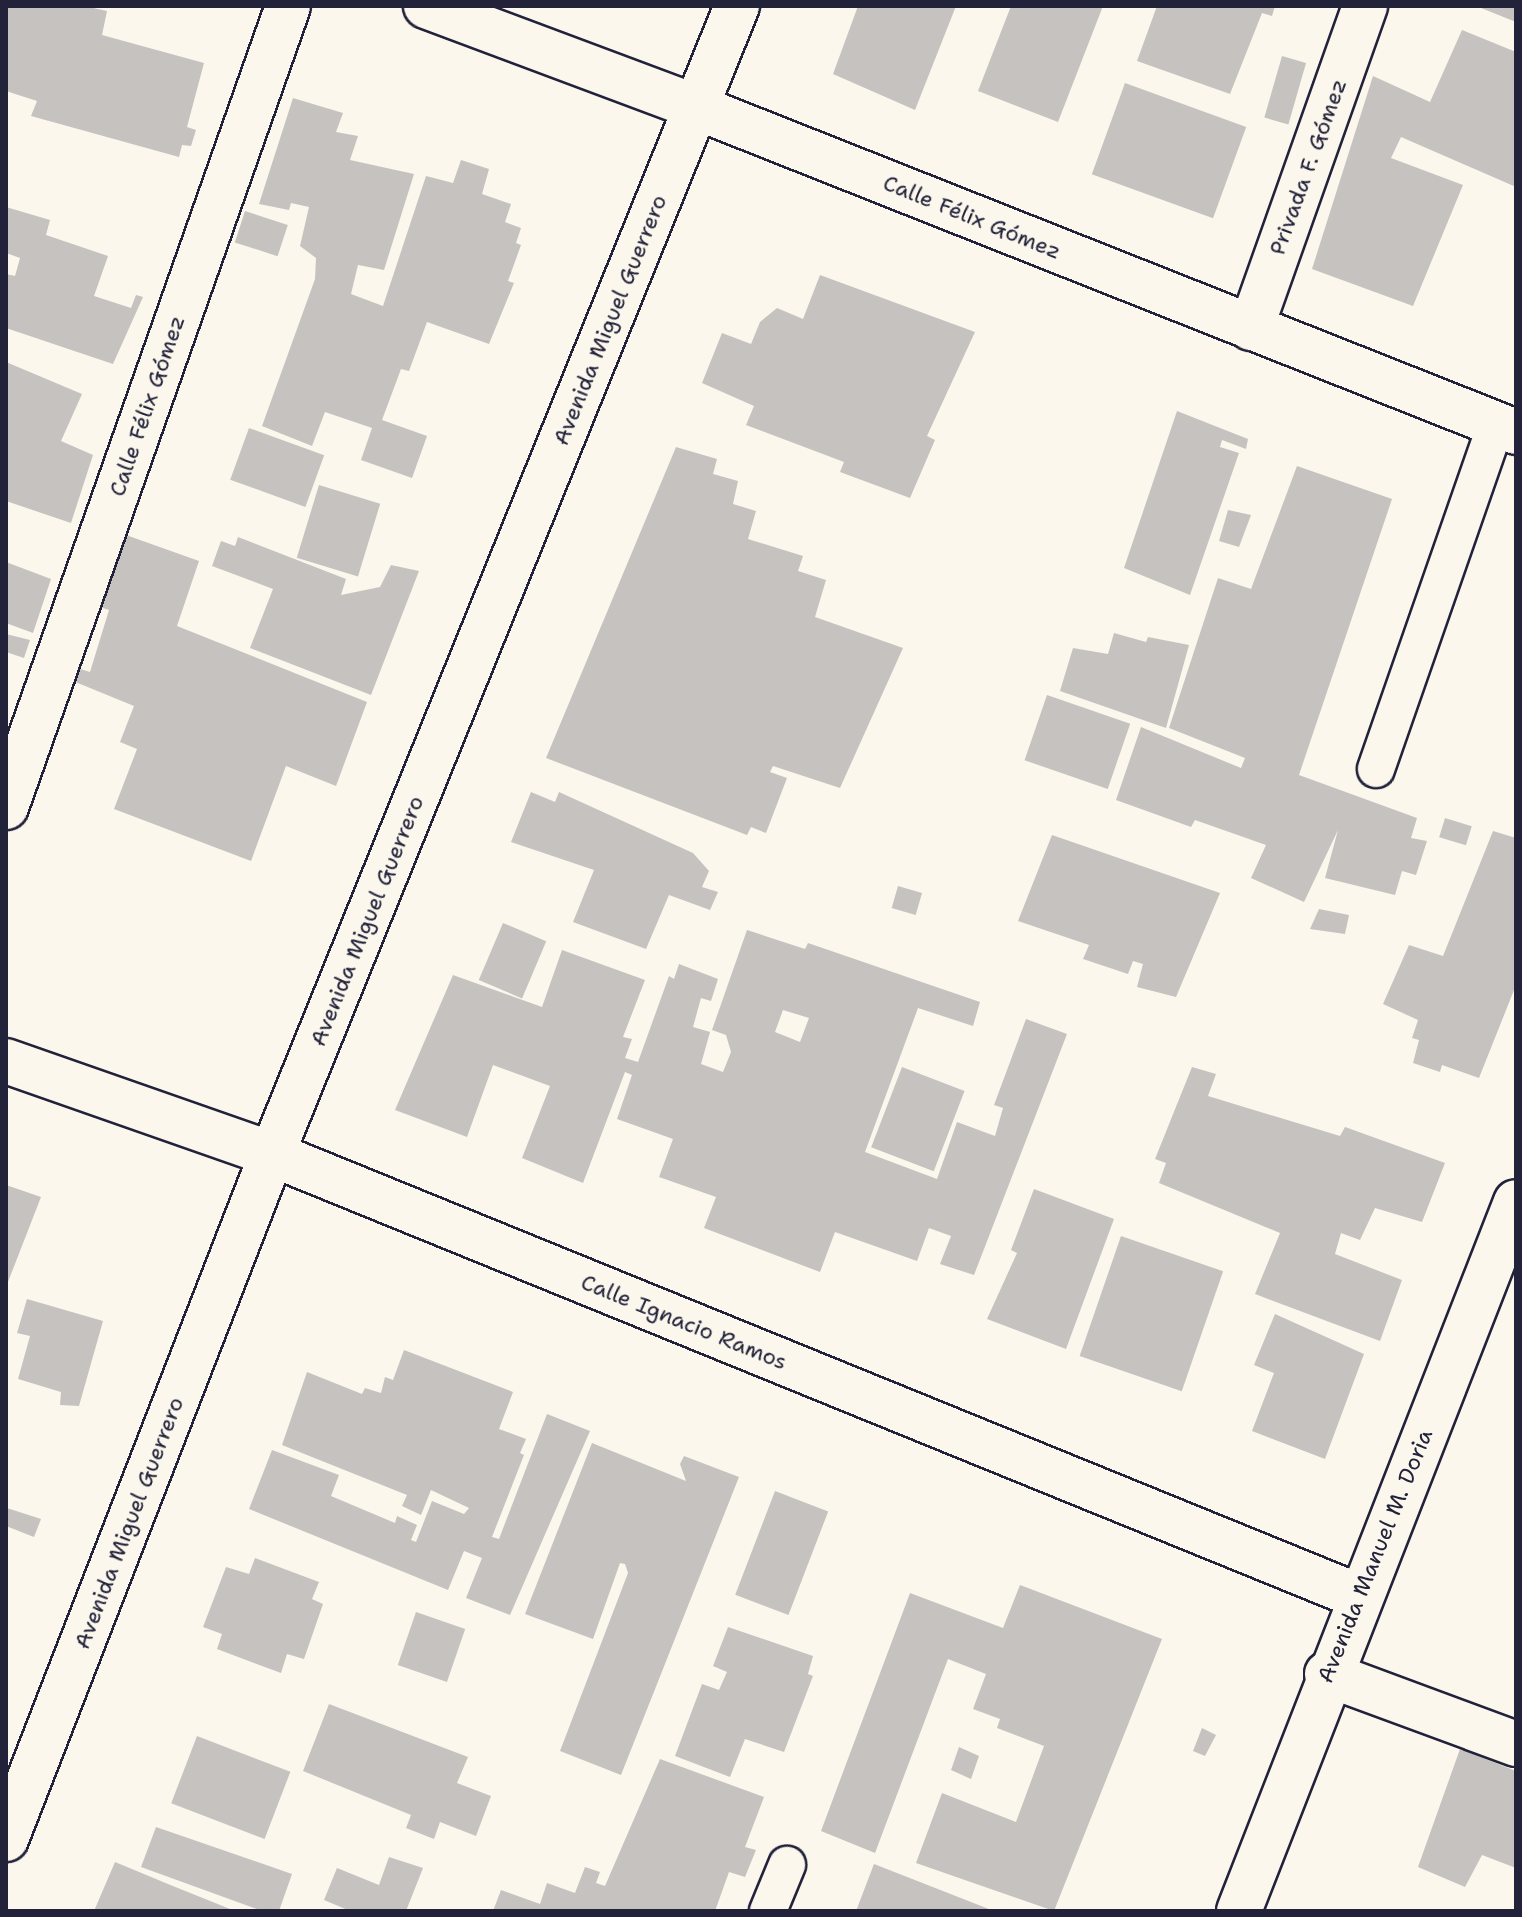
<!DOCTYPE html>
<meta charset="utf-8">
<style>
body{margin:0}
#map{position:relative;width:1522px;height:1917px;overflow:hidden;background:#fbf7ec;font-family:"Shantell Sans",sans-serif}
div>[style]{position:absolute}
.building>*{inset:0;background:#c6c2c0;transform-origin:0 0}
.roads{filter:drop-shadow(2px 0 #22223b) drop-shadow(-2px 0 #22223b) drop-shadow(0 2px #22223b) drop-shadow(0 -2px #22223b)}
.service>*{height:36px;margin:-18px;padding:0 18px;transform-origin:18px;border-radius:18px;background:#fbf7ec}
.minor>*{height:44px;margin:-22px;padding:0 22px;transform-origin:22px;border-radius:22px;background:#fbf7ec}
.tertiary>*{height:44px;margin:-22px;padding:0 22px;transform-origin:22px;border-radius:22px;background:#fbf7ec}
span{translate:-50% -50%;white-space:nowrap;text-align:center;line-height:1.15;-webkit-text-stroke:7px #fbf7ec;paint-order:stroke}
.street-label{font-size:22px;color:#22223b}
.frame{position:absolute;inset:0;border:8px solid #22223b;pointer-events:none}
</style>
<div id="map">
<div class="building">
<i style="clip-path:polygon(6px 6px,84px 6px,107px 11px,102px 35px,204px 63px,187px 127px,196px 130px,191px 146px,182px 145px,179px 157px,31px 116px,37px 101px,6px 91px)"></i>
<i style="clip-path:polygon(858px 6px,956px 6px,915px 110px,833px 74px)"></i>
<i style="clip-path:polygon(1011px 6px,1103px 6px,1058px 122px,978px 91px)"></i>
<i style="clip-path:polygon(1157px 6px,1275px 6px,1272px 16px,1262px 13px,1230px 94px,1137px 61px)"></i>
<i style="clip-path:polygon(1476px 6px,1516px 6px,1516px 22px)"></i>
<i style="clip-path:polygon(1462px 30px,1516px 52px,1516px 187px,1401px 137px,1391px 158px,1463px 185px,1413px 306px,1312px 269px,1373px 76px,1430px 102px)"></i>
<i style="left:1282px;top:56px;width:25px;height:64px;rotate:16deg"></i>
<i style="left:1125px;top:83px;width:129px;height:97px;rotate:20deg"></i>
<i style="clip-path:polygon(293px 98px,343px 113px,336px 132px,358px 136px,350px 160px,414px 174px,384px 270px,358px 265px,351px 294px,383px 306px,426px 176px,453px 183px,461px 160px,489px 169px,482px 194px,511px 204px,505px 222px,521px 228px,516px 243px,521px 245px,508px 281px,514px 283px,489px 344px,427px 322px,409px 371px,401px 369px,382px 420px,427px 436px,412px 478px,361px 460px,372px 428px,325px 412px,312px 446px,262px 426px,315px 279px,316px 258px,300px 246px,309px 207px,291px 203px,289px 210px,259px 204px)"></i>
<i style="clip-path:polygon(6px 207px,50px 220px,46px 235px,108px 256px,94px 296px,131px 308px,136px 295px,143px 297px,113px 364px,6px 328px,6px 274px,15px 276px,20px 258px,6px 253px)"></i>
<i style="left:245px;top:211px;width:45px;height:33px;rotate:18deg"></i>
<i style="clip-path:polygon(820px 275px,975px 332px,927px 436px,935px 440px,910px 498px,840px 472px,844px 462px,746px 425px,754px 406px,702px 383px,722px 333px,751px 344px,760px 322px,777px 308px,803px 319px)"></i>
<i style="clip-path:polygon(6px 362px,82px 394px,61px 441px,93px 455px,71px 523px,6px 501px)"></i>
<i style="clip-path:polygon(1177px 411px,1248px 439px,1246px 449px,1222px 440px,1220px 447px,1239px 453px,1190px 595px,1124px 568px)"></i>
<i style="left:249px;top:428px;width:80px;height:55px;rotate:20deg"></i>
<i style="clip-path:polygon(676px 447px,717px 459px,713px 474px,738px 481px,733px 504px,756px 511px,748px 539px,803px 556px,798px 571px,826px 580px,815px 617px,903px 648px,840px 788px,773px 766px,770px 772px,787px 778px,766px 833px,751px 827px,747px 835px,546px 758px)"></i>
<i style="clip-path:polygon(1297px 466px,1392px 499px,1299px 775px,1417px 818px,1411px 838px,1427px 841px,1416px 875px,1402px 871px,1395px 895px,1325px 878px,1338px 830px,1304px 902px,1251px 878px,1266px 845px,1195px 820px,1191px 827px,1116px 800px,1141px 727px,1241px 768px,1245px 758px,1169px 728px,1218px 578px,1251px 589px)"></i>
<i style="left:319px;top:485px;width:64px;height:76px;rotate:17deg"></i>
<i style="clip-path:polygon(1228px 510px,1251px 515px,1239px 547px,1219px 541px)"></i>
<i style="clip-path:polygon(126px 535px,199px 561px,177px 626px,367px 702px,336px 786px,286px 766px,251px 861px,114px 809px,137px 749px,120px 742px,134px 706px,73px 681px,77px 668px,90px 672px,109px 610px,100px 607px)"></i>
<i style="clip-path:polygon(238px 537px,346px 579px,341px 595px,380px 587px,391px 565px,419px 571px,371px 695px,250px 648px,273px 589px,212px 566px,221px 541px,235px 546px)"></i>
<i style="clip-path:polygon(6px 562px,51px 579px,33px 633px,6px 623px)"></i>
<i style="clip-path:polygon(1114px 633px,1146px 642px,1148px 637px,1189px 645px,1166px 728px,1060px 691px,1073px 648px,1108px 654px)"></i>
<i style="clip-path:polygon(6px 634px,30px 640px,24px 658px,6px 652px)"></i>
<i style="left:1047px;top:695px;width:88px;height:69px;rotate:19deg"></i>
<i style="clip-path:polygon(531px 792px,555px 802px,559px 792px,693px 853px,709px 871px,702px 887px,718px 892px,710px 910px,669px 895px,646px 949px,573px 922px,594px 870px,511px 842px)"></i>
<i style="left:1445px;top:818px;width:28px;height:20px;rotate:17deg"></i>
<i style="clip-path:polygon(1493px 831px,1516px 838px,1516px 985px,1479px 1078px,1442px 1065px,1440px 1072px,1413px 1063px,1419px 1040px,1412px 1038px,1418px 1020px,1383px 1004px,1409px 945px,1443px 956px)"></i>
<i style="clip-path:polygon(1052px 835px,1220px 893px,1176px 997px,1137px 987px,1143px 964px,1133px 961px,1128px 974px,1083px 959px,1089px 945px,1018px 921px)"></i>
<i style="left:898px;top:886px;width:25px;height:23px;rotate:16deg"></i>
<i style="clip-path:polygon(1319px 909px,1349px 915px,1345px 934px,1310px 929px)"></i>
<i style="left:503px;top:923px;width:47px;height:62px;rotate:23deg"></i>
<i style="clip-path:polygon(evenodd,747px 930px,805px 949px,808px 943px,980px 1002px,973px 1026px,918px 1008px,865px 1152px,937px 1179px,957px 1122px,995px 1136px,1003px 1108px,994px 1105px,1026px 1019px,1067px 1034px,974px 1275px,940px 1264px,951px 1236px,929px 1228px,917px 1261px,835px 1232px,820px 1272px,704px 1228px,716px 1197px,659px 1177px,673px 1139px,617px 1119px,632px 1075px,625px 1072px,583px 1183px,522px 1158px,550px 1086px,493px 1065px,467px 1137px,395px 1110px,453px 975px,542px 1007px,562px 950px,645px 980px,623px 1037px,632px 1039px,625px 1058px,638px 1062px,669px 976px,674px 979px,679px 964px,718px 979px,711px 1001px,701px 998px,693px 1027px,710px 1032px,701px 1064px,723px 1072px,731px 1052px,726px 1035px,712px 1030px,747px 930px,783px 1010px,809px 1018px,800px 1042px,775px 1032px,783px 1010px)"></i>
<i style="left:902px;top:1067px;width:67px;height:86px;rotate:21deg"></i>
<i style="clip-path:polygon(1192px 1067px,1216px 1074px,1208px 1096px,1340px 1136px,1345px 1127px,1445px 1163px,1422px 1222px,1375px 1208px,1360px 1240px,1341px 1233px,1335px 1254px,1402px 1280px,1380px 1341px,1255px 1294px,1280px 1233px,1159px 1183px,1166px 1163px,1155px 1159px)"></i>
<i style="clip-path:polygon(6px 1185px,41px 1197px,6px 1287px)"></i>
<i style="clip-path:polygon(1034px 1189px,1114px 1219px,1066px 1349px,987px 1319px,1017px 1253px,1011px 1250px)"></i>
<i style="left:1121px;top:1236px;width:108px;height:127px;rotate:19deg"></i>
<i style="clip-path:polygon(27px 1299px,103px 1321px,79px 1406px,60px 1405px,61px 1392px,18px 1379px,30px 1336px,17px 1333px)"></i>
<i style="clip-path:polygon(1275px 1314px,1364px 1354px,1325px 1459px,1252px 1431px,1274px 1373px,1254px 1365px)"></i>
<i style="clip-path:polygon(404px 1350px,513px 1392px,499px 1429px,526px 1439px,520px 1453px,524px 1455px,492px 1537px,499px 1539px,547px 1414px,590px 1431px,510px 1615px,466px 1598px,482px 1558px,464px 1551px,448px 1590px,249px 1509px,272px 1450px,339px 1475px,331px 1496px,395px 1523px,397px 1516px,417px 1525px,411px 1540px,416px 1542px,432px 1501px,464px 1514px,469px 1508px,431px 1490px,421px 1515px,402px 1506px,407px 1495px,282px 1445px,307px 1372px,362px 1394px,365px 1388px,381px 1393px,385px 1377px,393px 1380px)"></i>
<i style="clip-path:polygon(592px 1443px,686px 1481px,680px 1464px,684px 1456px,739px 1477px,621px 1775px,560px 1751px,628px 1573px,625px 1564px,620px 1563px,593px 1639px,525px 1614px)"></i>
<i style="left:775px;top:1491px;width:57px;height:111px;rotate:21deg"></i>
<i style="clip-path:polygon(7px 1508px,41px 1519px,34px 1537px,6px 1526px)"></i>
<i style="clip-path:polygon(255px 1558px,319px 1582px,312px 1599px,323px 1604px,304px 1659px,287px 1654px,281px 1673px,217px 1649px,222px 1634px,203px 1627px,226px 1567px,249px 1574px)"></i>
<i style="clip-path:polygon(1020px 1585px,1162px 1639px,1054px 1911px,916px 1863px,942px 1793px,1016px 1822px,1044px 1746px,997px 1728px,1000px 1719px,973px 1709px,986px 1674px,948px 1659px,875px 1853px,821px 1831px,910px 1593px,1003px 1628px)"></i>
<i style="left:416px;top:1612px;width:52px;height:56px;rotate:19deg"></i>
<i style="clip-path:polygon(728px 1627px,813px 1656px,808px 1674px,813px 1676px,784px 1752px,745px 1739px,730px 1777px,675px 1756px,702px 1684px,719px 1690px,727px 1672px,713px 1666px)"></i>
<i style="clip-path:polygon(329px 1704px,468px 1757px,457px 1783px,491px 1796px,476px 1836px,440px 1822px,434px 1839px,406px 1828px,411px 1815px,303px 1771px)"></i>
<i style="clip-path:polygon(1202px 1728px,1216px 1735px,1205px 1756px,1193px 1751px)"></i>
<i style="left:197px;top:1736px;width:100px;height:72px;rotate:21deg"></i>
<i style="clip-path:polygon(959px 1747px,979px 1756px,971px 1779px,951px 1770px)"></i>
<i style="clip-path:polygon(1460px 1749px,1516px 1771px,1516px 1868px,1482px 1855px,1465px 1887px,1418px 1867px)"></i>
<i style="clip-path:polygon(660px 1759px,764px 1797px,745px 1847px,756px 1850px,745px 1877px,729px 1872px,715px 1911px,493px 1911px,501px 1890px,540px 1904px,547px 1883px,575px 1893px,585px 1867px,600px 1872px,596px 1883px,605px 1886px)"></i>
<i style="clip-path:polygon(156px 1827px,292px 1874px,279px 1911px,262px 1911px,141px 1867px)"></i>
<i style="clip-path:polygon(389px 1857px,423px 1868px,406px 1911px,350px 1911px,324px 1900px,337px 1868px,379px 1885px)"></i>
<i style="clip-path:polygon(115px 1862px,168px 1884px,235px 1911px,94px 1911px)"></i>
<i style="clip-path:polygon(874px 1864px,994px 1911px,856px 1911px)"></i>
</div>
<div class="roads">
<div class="service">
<i style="left:1376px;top:769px;width:365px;rotate:-70.8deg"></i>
<i style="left:768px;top:1911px;width:50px;rotate:-67.6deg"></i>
</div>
<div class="minor">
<i style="left:426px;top:6px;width:288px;rotate:20.5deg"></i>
<i style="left:696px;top:107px;width:882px;rotate:21.62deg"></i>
<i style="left:1251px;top:328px;width:342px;rotate:-70.5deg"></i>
<i style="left:6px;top:807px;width:849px;rotate:-70.6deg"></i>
<i style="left:6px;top:1061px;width:282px;rotate:19.3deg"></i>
<i style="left:272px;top:1154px;width:1173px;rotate:22.15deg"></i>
<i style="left:1327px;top:1674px;width:202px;rotate:20.3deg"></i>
<i style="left:1239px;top:1911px;width:761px;rotate:-68.66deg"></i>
</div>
<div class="tertiary">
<i style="left:6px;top:1839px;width:735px;rotate:-68.78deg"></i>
<i style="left:272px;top:1154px;width:1239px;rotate:-67.95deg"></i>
</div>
</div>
<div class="street-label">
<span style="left:1308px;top:167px;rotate:-70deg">Privada F. Gómez</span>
<span style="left:972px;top:217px;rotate:22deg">Calle Félix Gómez</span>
<span style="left:610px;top:320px;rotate:-68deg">Avenida Miguel Guerrero</span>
<span style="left:147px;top:406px;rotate:-71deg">Calle Félix Gómez</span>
<span style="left:367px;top:921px;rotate:-68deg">Avenida Miguel Guerrero</span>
<span style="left:684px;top:1322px;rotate:22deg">Calle Ignacio Ramos</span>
<span style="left:129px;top:1523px;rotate:-69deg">Avenida Miguel Guerrero</span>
<span style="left:1375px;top:1556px;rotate:-68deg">Avenida Manuel M. Doria</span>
</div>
<div class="frame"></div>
</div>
